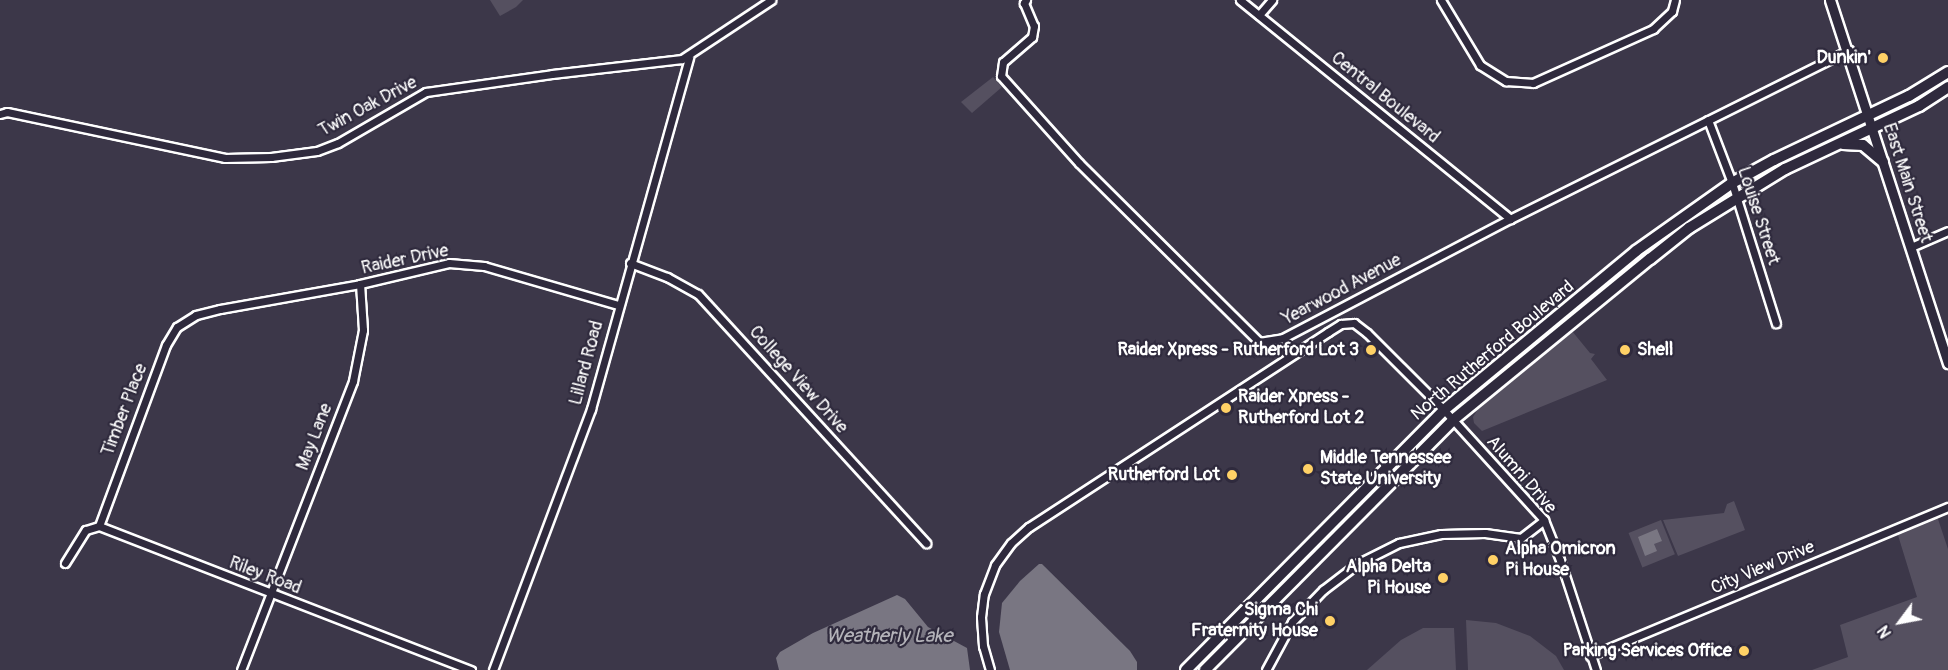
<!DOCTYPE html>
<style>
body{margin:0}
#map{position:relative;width:1948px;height:670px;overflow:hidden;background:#3c3749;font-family:Pangolin,sans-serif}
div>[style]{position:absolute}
.green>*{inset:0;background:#555060;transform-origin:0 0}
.water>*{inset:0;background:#797682}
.roads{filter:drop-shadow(2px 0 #fff) drop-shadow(-2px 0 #fff) drop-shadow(0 2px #fff) drop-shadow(0 -2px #fff)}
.minor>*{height:7px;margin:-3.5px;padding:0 3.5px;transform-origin:3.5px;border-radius:3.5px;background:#2f2a3d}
.tertiary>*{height:9px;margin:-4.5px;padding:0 4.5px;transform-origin:4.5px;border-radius:4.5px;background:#2f2a3d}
.primary>*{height:10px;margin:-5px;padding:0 5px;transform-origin:5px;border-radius:5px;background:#2f2a3d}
.dots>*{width:16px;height:16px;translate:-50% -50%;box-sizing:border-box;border:3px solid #2f2a3d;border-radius:50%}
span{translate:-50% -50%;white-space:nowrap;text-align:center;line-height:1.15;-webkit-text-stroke:4.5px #2f2a3d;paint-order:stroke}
.poi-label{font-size:18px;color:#fff;font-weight:700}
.right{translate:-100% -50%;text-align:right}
.left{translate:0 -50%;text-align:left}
.street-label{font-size:18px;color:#fff}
.water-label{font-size:20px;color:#b5b4ba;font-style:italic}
.north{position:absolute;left:1870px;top:592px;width:60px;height:60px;-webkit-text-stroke:4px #2f2a3d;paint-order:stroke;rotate:238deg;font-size:16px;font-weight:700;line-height:24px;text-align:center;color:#fff}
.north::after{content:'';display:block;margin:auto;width:21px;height:27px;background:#fff;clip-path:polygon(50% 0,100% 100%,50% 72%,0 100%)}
</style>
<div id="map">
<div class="green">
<i style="clip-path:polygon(490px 0,523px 0,516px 7px,500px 16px)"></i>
<i style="clip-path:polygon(993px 77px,1002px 87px,972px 113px,961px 102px)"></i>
<i style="clip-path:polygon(1572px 331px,1590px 353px,1595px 354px,1591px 359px,1607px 380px,1482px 431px,1474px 423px,1473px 417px,1478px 409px)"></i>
<i style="clip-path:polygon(1734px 501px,1745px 530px,1678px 556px,1663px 520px,1724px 513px,1727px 504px)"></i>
<i style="clip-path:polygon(1937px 516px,1948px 549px,1948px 670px,1812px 670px,1848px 657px,1840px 625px,1917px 597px,1897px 532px)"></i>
<i style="left:1661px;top:520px;width:37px;height:35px;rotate:68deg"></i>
<i style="clip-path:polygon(1466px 620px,1496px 623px,1530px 636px,1556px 656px,1564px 670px,1468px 670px)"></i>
<i style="clip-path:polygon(1423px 628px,1454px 628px,1456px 670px,1367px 670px,1401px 640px)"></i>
</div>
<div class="water">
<i style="clip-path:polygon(1657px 529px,1662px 541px,1654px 544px,1657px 551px,1645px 556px,1638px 537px)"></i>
<i style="clip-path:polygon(1039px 564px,1042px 564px,1130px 651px,1137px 662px,1137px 670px,1010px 670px,999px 632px,1002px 603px,1020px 581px)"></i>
<i style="clip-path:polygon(897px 595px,905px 599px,928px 627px,967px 648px,970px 670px,779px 670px,776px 658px,780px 652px,813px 633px)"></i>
</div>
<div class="roads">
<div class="minor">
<i style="left:1026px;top:0;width:4px;rotate:124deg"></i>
<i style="left:1024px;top:3px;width:25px;rotate:67deg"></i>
<i style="left:1034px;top:26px;width:11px;rotate:100deg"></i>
<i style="left:1032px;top:37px;width:38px;rotate:139deg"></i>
<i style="left:1003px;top:62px;width:14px;rotate:98deg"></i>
<i style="left:1001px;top:76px;width:117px;rotate:48.1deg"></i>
<i style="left:1079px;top:163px;width:254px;rotate:44.8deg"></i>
<i style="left:1259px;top:342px;width:24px;rotate:-9deg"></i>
<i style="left:1283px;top:338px;width:256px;rotate:-27.7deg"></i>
<i style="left:1510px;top:219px;width:379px;rotate:-26.5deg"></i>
<i style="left:1240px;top:0;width:348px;rotate:39deg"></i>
<i style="left:1441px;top:0;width:76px;rotate:59deg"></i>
<i style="left:1480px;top:65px;width:31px;rotate:32deg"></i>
<i style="left:1506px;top:81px;width:27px;rotate:4deg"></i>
<i style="left:1533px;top:83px;width:132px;rotate:-24.2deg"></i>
<i style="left:1653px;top:29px;width:26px;rotate:-43deg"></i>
<i style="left:1672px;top:11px;width:11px;rotate:-75deg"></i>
<i style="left:1259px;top:15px;width:20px;rotate:-49deg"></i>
<i style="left:0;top:114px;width:7px;rotate:-16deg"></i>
<i style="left:7px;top:112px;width:223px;rotate:11.9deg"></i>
<i style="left:225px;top:158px;width:46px;rotate:-1.2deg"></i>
<i style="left:271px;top:157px;width:46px;rotate:-7.4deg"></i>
<i style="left:317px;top:151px;width:22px;rotate:-21deg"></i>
<i style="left:338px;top:143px;width:102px;rotate:-30.1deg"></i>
<i style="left:426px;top:92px;width:127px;rotate:-8.1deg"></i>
<i style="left:552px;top:74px;width:131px;rotate:-6.6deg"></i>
<i style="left:682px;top:59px;width:107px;rotate:-33.5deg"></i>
<i style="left:1708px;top:120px;width:67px;rotate:69.1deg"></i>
<i style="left:1732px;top:183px;width:147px;rotate:72.6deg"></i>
<i style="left:1911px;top:247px;width:40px;rotate:-23.4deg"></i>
<i style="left:630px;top:263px;width:40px;rotate:21deg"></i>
<i style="left:667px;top:277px;width:35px;rotate:29deg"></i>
<i style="left:698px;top:294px;width:338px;rotate:47.5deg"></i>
<i style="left:99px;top:526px;width:193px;rotate:-69.7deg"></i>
<i style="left:166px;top:345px;width:21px;rotate:-59deg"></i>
<i style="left:177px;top:327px;width:22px;rotate:-32deg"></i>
<i style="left:196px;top:315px;width:25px;rotate:-14deg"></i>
<i style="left:220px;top:309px;width:142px;rotate:-10.1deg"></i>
<i style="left:360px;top:284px;width:91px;rotate:-13.3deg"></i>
<i style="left:449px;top:263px;width:35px;rotate:5deg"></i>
<i style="left:484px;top:266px;width:140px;rotate:16.2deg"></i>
<i style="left:65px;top:563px;width:39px;rotate:-58deg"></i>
<i style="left:86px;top:530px;width:14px;rotate:-17deg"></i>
<i style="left:99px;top:526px;width:399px;rotate:21.2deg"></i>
<i style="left:1590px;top:656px;width:388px;rotate:-22.6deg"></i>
<i style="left:241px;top:670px;width:310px;rotate:-68.8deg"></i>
<i style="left:353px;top:381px;width:52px;rotate:-78.9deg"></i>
<i style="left:363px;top:330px;width:46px;rotate:-93.7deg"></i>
<i style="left:493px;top:670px;width:279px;rotate:-69.4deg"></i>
<i style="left:591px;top:409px;width:365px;rotate:-74.4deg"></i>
<i style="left:990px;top:670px;width:25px;rotate:-106deg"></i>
<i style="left:983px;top:646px;width:29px;rotate:-94deg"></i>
<i style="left:981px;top:617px;width:23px;rotate:-83deg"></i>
<i style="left:984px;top:594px;width:31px;rotate:-69deg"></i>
<i style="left:995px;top:565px;width:27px;rotate:-54deg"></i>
<i style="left:1011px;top:543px;width:24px;rotate:-42deg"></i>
<i style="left:1029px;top:527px;width:357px;rotate:-33.1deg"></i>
<i style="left:1328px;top:332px;width:15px;rotate:-32deg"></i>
<i style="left:1341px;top:324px;width:13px;rotate:-4deg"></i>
<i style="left:1354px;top:323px;width:16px;rotate:38deg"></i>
<i style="left:1367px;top:333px;width:109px;rotate:45deg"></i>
<i style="left:1444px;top:410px;width:149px;rotate:47.7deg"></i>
<i style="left:1544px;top:520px;width:43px;rotate:68.2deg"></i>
<i style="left:1560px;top:560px;width:116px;rotate:71.9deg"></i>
<i style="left:1266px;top:670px;width:55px;rotate:-61.6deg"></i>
<i style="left:1292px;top:622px;width:45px;rotate:-45.9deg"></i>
<i style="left:1323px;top:590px;width:43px;rotate:-37.4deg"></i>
<i style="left:1357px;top:564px;width:47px;rotate:-26.6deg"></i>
<i style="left:1399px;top:543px;width:43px;rotate:-12.1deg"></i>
<i style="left:1441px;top:534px;width:44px;rotate:-1.3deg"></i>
<i style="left:1485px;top:533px;width:36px;rotate:8deg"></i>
<i style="left:1521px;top:538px;width:29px;rotate:-38deg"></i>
</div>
<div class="tertiary">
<i style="left:1830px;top:0;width:382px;rotate:72deg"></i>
</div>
<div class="primary">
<i style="left:1843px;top:144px;width:20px;rotate:3deg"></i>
<i style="left:1863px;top:145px;width:26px;rotate:40deg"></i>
<i style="left:1186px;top:670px;width:366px;rotate:-45.2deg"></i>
<i style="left:1444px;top:410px;width:249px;rotate:-39.6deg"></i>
<i style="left:1636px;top:251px;width:118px;rotate:-35.3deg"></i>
<i style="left:1732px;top:183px;width:48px;rotate:-28.7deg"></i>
<i style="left:1774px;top:160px;width:149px;rotate:-25.4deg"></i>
<i style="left:1909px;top:96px;width:46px;rotate:-31.6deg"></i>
<i style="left:1205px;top:670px;width:352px;rotate:-45.2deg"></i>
<i style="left:1453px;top:420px;width:254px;rotate:-39.3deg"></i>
<i style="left:1650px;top:259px;width:50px;rotate:-38.5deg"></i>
<i style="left:1689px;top:228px;width:113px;rotate:-31.6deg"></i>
<i style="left:1785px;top:169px;width:148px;rotate:-25.2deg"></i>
<i style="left:1919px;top:106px;width:35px;rotate:-33deg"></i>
</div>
</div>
<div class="dots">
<i style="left:1883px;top:58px;background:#ffd166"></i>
<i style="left:1371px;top:350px;background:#ffd166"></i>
<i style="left:1625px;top:350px;background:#ffd166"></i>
<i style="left:1226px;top:408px;background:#ffd166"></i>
<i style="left:1308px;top:469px;background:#ffd166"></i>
<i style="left:1232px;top:475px;background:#ffd166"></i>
<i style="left:1493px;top:560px;background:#ffd166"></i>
<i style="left:1443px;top:578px;background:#ffd166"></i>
<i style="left:1330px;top:621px;background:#ffd166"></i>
<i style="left:1744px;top:651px;background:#ffd166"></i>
</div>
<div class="poi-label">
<span class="right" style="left:1871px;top:58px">Dunkin'</span>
<span class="right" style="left:1359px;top:350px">Raider Xpress - Rutherford Lot 3</span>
<span class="left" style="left:1637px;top:350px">Shell</span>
<span class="left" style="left:1238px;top:408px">Raider Xpress -<br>Rutherford Lot 2</span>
<span class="left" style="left:1320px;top:469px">Middle Tennessee<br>State University</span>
<span class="right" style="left:1220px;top:475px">Rutherford Lot</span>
<span class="left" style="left:1505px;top:560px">Alpha Omicron<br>Pi House</span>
<span class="right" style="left:1431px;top:578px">Alpha Delta<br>Pi House</span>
<span class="right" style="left:1318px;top:621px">Sigma Chi<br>Fraternity House</span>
<span class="right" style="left:1732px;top:651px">Parking Services Office</span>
</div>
<div class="street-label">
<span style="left:1385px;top:98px;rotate:39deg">Central Boulevard</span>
<span style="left:368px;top:107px;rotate:-28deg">Twin Oak Drive</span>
<span style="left:1907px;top:183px;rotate:72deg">East Main Street</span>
<span style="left:1758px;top:216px;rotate:72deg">Louise Street</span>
<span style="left:405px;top:260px;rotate:-12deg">Raider Drive</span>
<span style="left:1342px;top:290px;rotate:-28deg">Yearwood Avenue</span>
<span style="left:1493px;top:351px;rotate:-40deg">North Rutherford Boulevard</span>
<span style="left:587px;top:363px;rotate:-75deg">Lillard Road</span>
<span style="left:798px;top:380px;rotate:48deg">College View Drive</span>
<span style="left:125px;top:410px;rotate:-69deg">Timber Place</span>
<span style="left:315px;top:437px;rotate:-69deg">May Lane</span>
<span style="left:1521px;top:475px;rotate:49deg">Alumni Drive</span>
<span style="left:1763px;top:568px;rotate:-23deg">City View Drive</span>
<span style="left:265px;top:576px;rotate:21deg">Riley Road</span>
</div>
<div class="water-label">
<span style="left:889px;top:635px">Weatherly Lake</span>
</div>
<div class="north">N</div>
</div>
